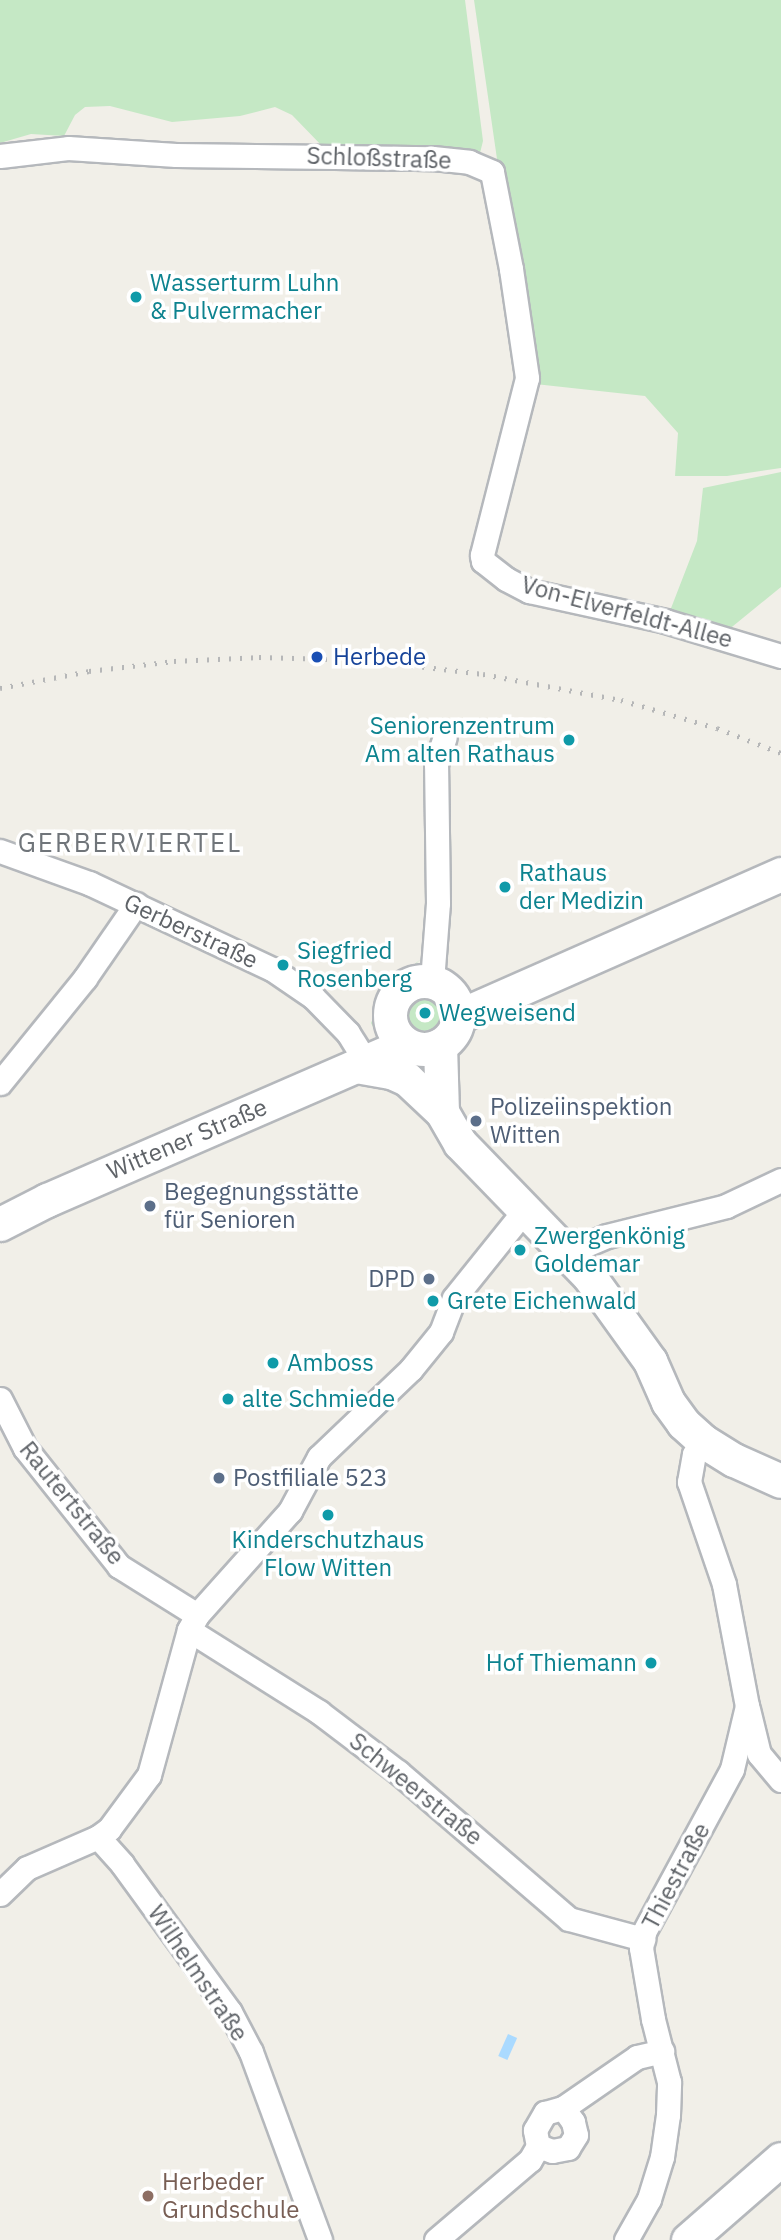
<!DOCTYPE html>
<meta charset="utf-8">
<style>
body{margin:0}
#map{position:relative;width:781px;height:2240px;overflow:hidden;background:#f1efe8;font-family:"IBM Plex Sans",sans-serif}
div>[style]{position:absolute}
.green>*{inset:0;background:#c5e8c5}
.round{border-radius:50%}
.water>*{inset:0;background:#aadaff;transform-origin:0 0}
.roads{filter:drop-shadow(2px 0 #b5b8bc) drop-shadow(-2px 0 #b5b8bc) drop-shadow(0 2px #b5b8bc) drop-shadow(0 -2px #b5b8bc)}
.street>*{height:23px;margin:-11.5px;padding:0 11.5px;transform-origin:11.5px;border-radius:11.5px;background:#fff}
.secondary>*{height:33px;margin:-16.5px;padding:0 16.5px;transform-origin:16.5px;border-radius:16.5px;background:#fff}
.secondary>.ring{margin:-16.5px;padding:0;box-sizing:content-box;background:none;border:33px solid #fff;border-radius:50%}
.rail>*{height:5px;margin-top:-2.5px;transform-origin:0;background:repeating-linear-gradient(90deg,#b6b7b8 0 2px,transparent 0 11px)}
.dots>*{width:19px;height:19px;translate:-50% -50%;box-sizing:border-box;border:4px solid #fff;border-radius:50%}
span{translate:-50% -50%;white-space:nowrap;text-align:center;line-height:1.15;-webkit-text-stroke:7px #fff;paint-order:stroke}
.street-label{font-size:24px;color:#5f6368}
.culture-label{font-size:24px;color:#0d838f}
.left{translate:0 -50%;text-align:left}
.right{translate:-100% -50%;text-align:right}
.transit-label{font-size:24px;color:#164399}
.service-label{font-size:24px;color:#4e5e75}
.education-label{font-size:24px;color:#785e54}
.neighbourhood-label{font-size:26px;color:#70757a;letter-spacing:2px}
</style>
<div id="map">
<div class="green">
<i style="clip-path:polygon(0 0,465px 0,483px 141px,480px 153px,324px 148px,292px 115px,275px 107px,240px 116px,172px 122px,110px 106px,85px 107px,75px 115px,64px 136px,31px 134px,0 143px)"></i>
<i style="clip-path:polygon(474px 0,781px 0,781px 468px,727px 476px,675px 476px,678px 433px,645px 396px,535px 384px,519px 265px,497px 159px)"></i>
<i style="clip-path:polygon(781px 472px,781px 587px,727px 631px,668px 616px,697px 541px,703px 488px)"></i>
<i style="clip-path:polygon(421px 959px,390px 988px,373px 1027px,371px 1023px,387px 986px)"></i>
<i class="round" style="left:406px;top:994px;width:38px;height:38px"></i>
</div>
<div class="water">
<i style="left:508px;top:2034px;width:10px;height:24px;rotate:24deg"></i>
</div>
<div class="roads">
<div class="street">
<i style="left:0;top:156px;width:68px;rotate:-6.7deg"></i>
<i style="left:68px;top:148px;width:108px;rotate:3.7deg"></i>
<i style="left:176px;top:155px;width:257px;rotate:0.7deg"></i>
<i style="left:433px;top:158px;width:36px;rotate:6deg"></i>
<i style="left:469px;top:162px;width:25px;rotate:23deg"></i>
<i style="left:492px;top:172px;width:99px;rotate:78.9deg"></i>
<i style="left:511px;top:269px;width:110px;rotate:81.6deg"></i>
<i style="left:527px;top:378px;width:183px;rotate:104.3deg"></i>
<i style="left:482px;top:555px;width:6px;rotate:81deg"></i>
<i style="left:483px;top:561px;width:29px;rotate:38deg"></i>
<i style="left:506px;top:579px;width:26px;rotate:28deg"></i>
<i style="left:529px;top:591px;width:139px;rotate:12.4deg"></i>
<i style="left:665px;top:621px;width:121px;rotate:16.8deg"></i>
<i style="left:0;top:851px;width:95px;rotate:19.8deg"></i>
<i style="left:89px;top:883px;width:202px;rotate:25.2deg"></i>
<i style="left:272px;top:969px;width:50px;rotate:34.3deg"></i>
<i style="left:313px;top:997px;width:50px;rotate:45.8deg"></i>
<i style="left:348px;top:1033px;width:19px;rotate:58deg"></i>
<i style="left:432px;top:981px;width:78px;rotate:-85.6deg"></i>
<i style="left:438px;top:903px;width:139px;rotate:-90.8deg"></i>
<i style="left:436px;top:764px;width:28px;rotate:-72deg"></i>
<i style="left:0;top:1083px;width:135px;rotate:-51deg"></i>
<i style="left:85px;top:978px;width:90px;rotate:-55.4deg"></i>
<i style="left:567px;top:1253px;width:43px;rotate:-23deg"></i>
<i style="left:607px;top:1236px;width:123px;rotate:-14.1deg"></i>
<i style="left:726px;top:1206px;width:61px;rotate:-25.3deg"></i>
<i style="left:0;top:1399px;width:55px;rotate:63deg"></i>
<i style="left:25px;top:1448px;width:151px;rotate:51.5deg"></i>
<i style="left:119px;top:1566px;width:92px;rotate:32.1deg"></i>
<i style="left:189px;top:1630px;width:154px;rotate:32.2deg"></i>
<i style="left:319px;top:1712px;width:99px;rotate:37.2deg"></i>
<i style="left:398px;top:1772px;width:225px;rotate:40.7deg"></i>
<i style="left:569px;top:1919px;width:77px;rotate:15.1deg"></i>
<i style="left:748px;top:1709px;width:46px;rotate:76.3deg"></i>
<i style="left:759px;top:1754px;width:34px;rotate:50deg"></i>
<i style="left:98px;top:1837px;width:36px;rotate:48deg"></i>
<i style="left:122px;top:1864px;width:183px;rotate:53.9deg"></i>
<i style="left:230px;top:2012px;width:45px;rotate:62.3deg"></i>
<i style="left:251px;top:2052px;width:200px;rotate:69.8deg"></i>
<i style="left:0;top:1894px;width:37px;rotate:-44deg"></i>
<i style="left:27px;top:1868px;width:77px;rotate:-23.6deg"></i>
<i style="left:98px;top:1837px;width:14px;rotate:-36deg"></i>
<i style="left:109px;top:1829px;width:67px;rotate:-53.5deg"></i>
<i style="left:149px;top:1775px;width:150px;rotate:-74.6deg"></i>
<i style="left:189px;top:1630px;width:17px;rotate:-62deg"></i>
<i style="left:197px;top:1615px;width:140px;rotate:-48.2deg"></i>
<i style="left:290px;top:1511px;width:61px;rotate:-61.8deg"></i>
<i style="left:319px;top:1457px;width:127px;rotate:-43.7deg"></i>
<i style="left:411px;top:1369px;width:48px;rotate:-51deg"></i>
<i style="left:441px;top:1332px;width:36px;rotate:-69deg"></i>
<i style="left:454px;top:1298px;width:112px;rotate:-51.2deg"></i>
<i style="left:563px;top:2108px;width:17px;rotate:54deg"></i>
<i style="left:573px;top:2122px;width:13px;rotate:77deg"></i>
<i style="left:576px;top:2135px;width:15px;rotate:122deg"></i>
<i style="left:568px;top:2148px;width:16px;rotate:169deg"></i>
<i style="left:552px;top:2151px;width:15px;rotate:-160deg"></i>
<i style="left:538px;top:2146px;width:16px;rotate:-101deg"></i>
<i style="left:535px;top:2130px;width:20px;rotate:-60deg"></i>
<i style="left:545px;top:2113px;width:19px;rotate:-16deg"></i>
<i style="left:563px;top:2108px;width:90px;rotate:-34.6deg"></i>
<i style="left:637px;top:2057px;width:26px;rotate:-13deg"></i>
<i style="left:436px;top:2240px;width:123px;rotate:-40.4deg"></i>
<i style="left:530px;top:2160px;width:16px;rotate:-60deg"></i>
<i style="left:626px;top:2240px;width:47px;rotate:-60.7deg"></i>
<i style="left:649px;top:2199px;width:44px;rotate:-72.8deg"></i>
<i style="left:662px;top:2157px;width:42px;rotate:-81.9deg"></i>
<i style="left:668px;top:2115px;width:33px;rotate:-88deg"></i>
<i style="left:669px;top:2082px;width:65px;rotate:-104.3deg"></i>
<i style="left:653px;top:2019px;width:72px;rotate:-99.6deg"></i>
<i style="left:641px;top:1948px;width:16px;rotate:-79deg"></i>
<i style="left:644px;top:1932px;width:185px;rotate:-61.6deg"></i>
<i style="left:732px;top:1769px;width:65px;rotate:-76.6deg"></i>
<i style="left:747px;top:1706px;width:124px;rotate:-100.7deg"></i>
<i style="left:724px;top:1584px;width:108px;rotate:-108.9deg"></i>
<i style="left:689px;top:1482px;width:28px;rotate:-80deg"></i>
<i style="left:694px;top:1454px;width:16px;rotate:-55deg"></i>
</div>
<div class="secondary">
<i class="ring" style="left:390px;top:981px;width:35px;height:35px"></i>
<i style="left:459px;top:1016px;width:352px;rotate:-23.8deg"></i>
<i style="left:440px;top:1045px;width:67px;rotate:88.3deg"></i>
<i style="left:442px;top:1112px;width:36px;rotate:60deg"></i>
<i style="left:460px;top:1143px;width:185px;rotate:45.9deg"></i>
<i style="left:589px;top:1276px;width:105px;rotate:54.3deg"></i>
<i style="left:650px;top:1361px;width:45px;rotate:66.3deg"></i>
<i style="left:668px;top:1402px;width:26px;rotate:54deg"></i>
<i style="left:683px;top:1423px;width:27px;rotate:42deg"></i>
<i style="left:703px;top:1441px;width:36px;rotate:32deg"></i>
<i style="left:734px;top:1460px;width:51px;rotate:24.1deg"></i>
<i style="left:356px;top:1066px;width:36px;rotate:10deg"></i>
<i style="left:391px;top:1072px;width:17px;rotate:24deg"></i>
<i style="left:407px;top:1079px;width:48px;rotate:43.3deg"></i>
<i style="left:0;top:1224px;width:53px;rotate:-27.1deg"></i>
<i style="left:47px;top:1200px;width:391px;rotate:-23.5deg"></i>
<i style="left:688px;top:2240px;width:123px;rotate:-41.1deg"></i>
</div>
</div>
<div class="rail">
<i style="left:0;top:688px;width:91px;rotate:-10.8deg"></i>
<i style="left:89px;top:671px;width:86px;rotate:-6.7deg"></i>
<i style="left:174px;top:661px;width:85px;rotate:-2.7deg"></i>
<i style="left:259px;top:657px;width:109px;rotate:1.6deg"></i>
<i style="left:368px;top:660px;width:116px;rotate:6.9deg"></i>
<i style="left:483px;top:674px;width:140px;rotate:10.7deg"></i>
<i style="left:621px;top:700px;width:100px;rotate:16.3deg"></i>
<i style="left:717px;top:728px;width:69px;rotate:21.3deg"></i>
</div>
<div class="dots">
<i style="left:136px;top:297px;background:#0f9aa8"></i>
<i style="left:317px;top:657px;background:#1a4fb4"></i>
<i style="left:569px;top:740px;background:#0f9aa8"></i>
<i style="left:505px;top:887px;background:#0f9aa8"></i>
<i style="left:283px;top:965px;background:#0f9aa8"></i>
<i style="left:425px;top:1013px;background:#0f9aa8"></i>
<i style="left:476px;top:1121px;background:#5c6f8a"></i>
<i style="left:150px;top:1206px;background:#5c6f8a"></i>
<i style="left:520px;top:1250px;background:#0f9aa8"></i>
<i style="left:429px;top:1279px;background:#5c6f8a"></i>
<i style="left:433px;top:1301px;background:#0f9aa8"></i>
<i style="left:273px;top:1363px;background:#0f9aa8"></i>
<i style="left:228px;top:1399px;background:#0f9aa8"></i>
<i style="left:219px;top:1478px;background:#5c6f8a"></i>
<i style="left:328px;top:1515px;background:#0f9aa8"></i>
<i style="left:651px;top:1663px;background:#0f9aa8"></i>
<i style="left:148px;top:2196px;background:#8d6e63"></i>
</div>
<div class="street-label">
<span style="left:379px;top:158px;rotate:2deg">Schloßstraße</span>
<span style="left:627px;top:612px;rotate:15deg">Von-Elverfeldt-Allee</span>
<span style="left:191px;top:931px;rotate:25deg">Gerberstraße</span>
<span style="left:187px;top:1139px;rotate:-23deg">Wittener Straße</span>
<span style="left:72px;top:1503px;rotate:51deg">Rautertstraße</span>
<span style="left:416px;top:1789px;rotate:39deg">Schweerstraße</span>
<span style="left:676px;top:1876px;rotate:-62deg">Thiestraße</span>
<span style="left:198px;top:1973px;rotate:56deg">Wilhelmstraße</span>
</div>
<div class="culture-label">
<span class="left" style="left:150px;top:297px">Wasserturm Luhn<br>&amp; Pulvermacher</span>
<span class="right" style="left:555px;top:740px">Seniorenzentrum<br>Am alten Rathaus</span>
<span class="left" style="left:519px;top:887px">Rathaus<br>der Medizin</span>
<span class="left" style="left:297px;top:965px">Siegfried<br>Rosenberg</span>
<span class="left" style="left:439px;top:1013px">Wegweisend</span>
<span class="left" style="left:534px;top:1250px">Zwergenkönig<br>Goldemar</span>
<span class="left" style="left:447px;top:1301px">Grete Eichenwald</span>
<span class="left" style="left:287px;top:1363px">Amboss</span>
<span class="left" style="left:242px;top:1399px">alte Schmiede</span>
<span style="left:328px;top:1554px">Kinderschutzhaus<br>Flow Witten</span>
<span class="right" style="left:637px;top:1663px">Hof Thiemann</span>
</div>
<div class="transit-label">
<span class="left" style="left:333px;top:657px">Herbede</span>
</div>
<div class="service-label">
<span class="left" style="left:490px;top:1121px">Polizeiinspektion<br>Witten</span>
<span class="left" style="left:164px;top:1206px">Begegnungsstätte<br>für Senioren</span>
<span class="right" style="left:415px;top:1279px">DPD</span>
<span class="left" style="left:233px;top:1478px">Postfiliale 523</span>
</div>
<div class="education-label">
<span class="left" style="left:162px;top:2196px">Herbeder<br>Grundschule</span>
</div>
<div class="neighbourhood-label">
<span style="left:130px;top:843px">GERBERVIERTEL</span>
</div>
</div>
